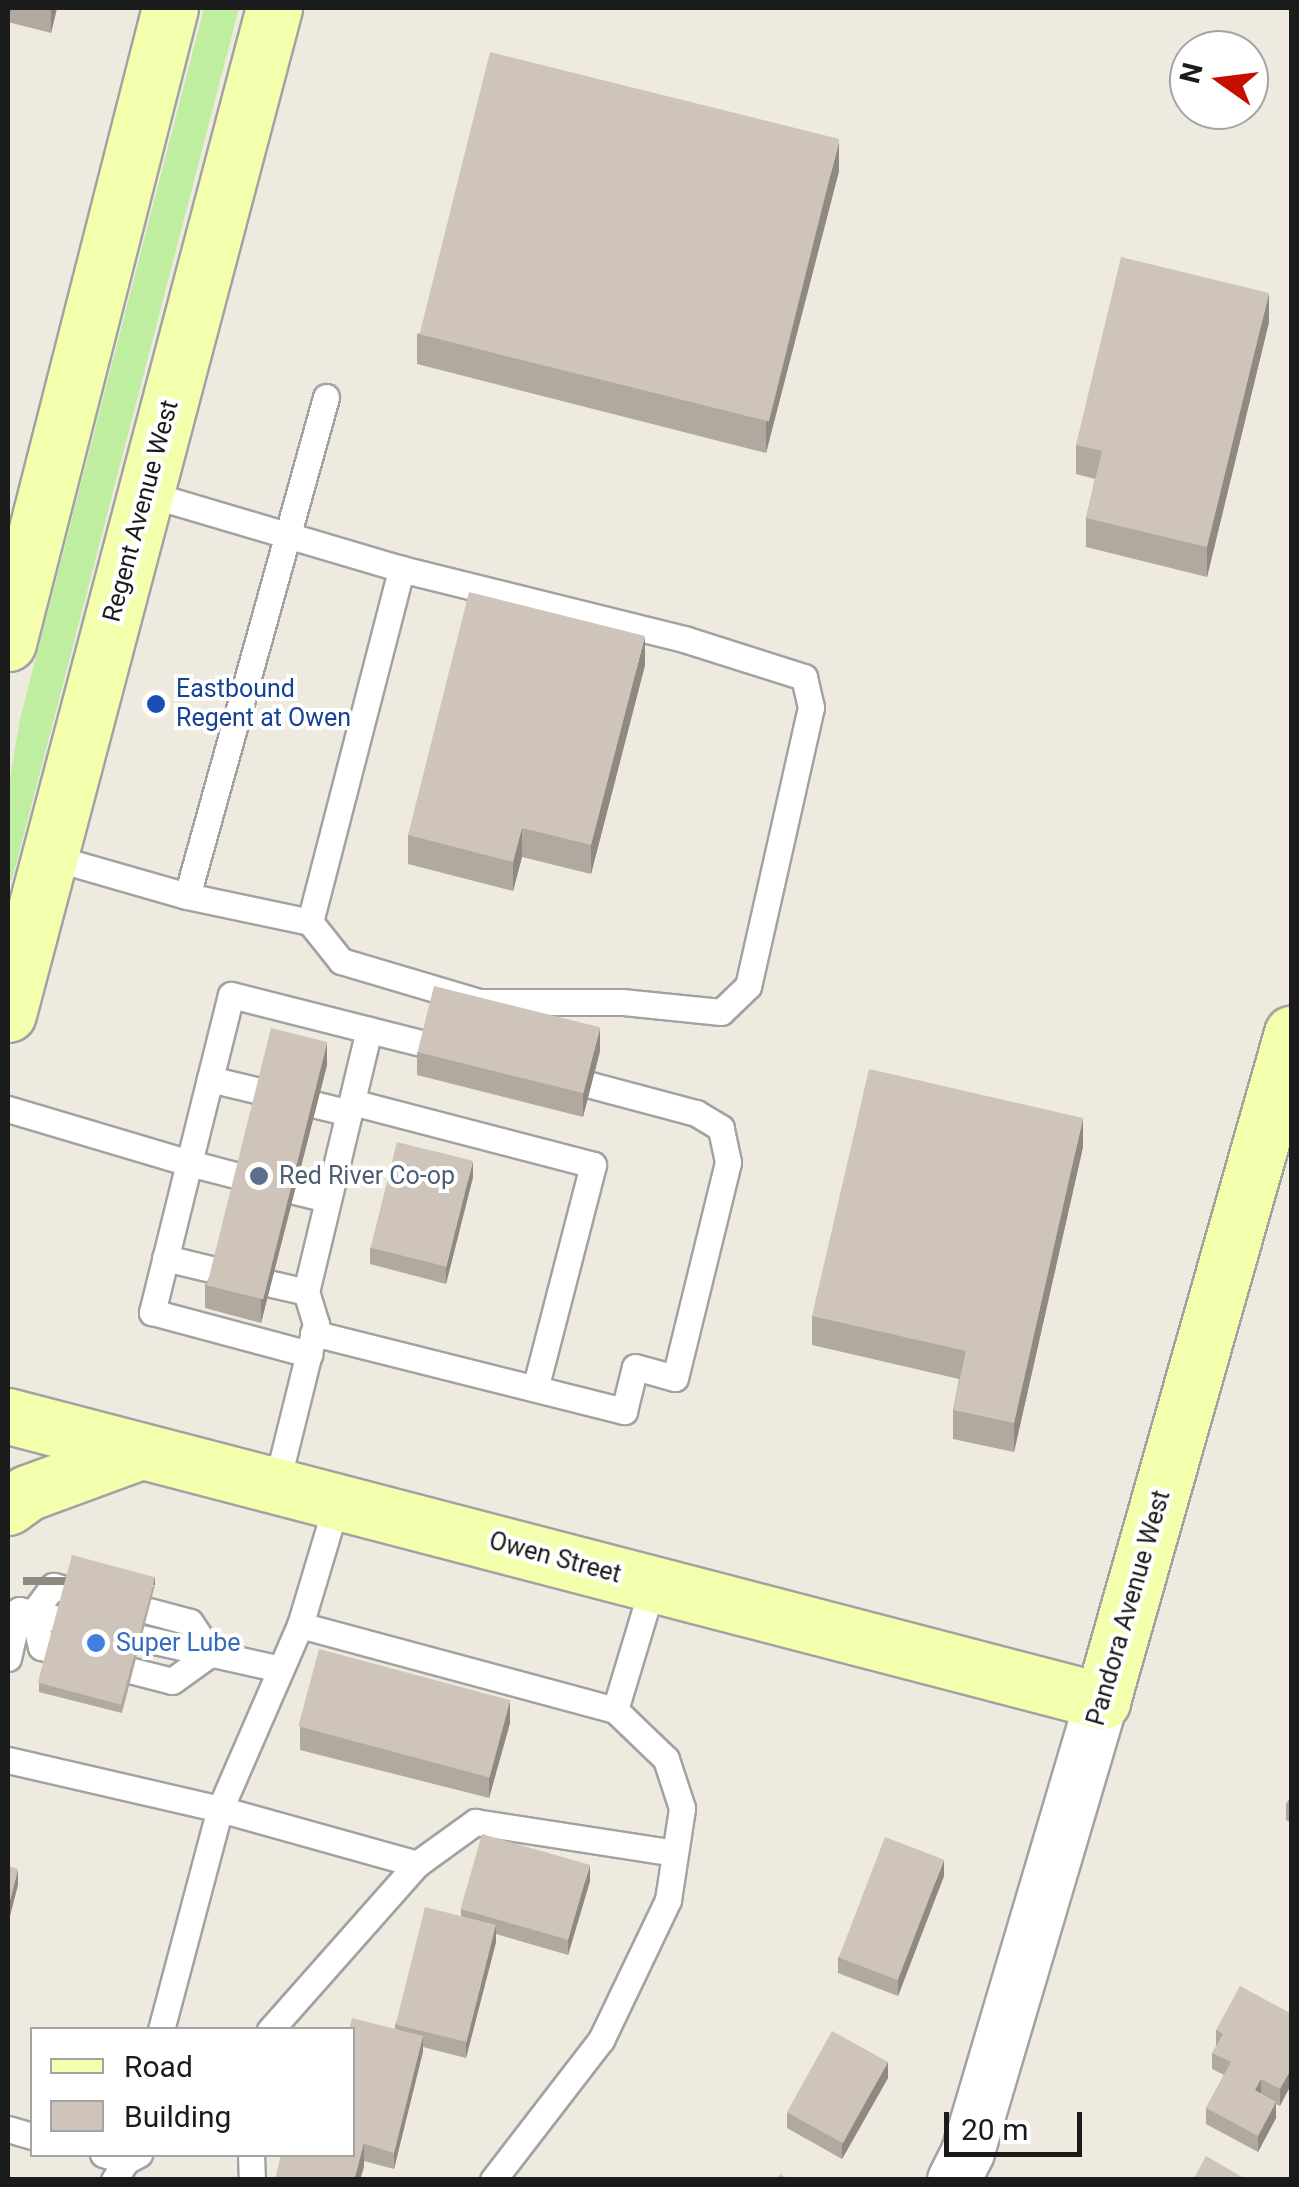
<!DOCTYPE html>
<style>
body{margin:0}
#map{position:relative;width:1299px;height:2187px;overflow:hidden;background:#eeeae0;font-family:Roboto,sans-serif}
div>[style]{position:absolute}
.grass>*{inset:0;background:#c0eea0}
.roads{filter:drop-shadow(2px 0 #a2a2a2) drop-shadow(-2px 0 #a2a2a2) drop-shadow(0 2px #a2a2a2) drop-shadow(0 -2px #a2a2a2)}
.lane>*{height:25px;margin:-12.5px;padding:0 12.5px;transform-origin:12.5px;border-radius:12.5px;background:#fff}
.street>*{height:52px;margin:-26px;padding:0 26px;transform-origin:26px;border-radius:26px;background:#fff}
.secondary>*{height:55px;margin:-27.5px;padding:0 27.5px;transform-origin:27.5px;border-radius:27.5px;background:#f4ffad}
.wall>*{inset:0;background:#b1a99f}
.shaded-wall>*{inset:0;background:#908982;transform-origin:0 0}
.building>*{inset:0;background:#cec4b9;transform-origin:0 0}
.dots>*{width:28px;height:28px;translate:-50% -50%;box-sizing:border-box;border:5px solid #fff;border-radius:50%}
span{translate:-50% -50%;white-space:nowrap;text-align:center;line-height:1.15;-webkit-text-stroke:8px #fff;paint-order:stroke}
.street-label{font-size:25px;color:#1b1b1b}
.transit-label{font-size:25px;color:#164399}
.left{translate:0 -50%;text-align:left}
.service-label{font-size:25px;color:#4e5e75}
.shop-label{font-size:25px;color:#366cbe}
.frame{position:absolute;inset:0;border:10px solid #1b1b1b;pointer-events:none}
.legend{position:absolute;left:30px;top:2027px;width:325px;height:130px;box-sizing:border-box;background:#fff;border:2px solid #a4a4a4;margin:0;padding:12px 18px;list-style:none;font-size:30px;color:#1b1b1b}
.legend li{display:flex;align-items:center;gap:20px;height:50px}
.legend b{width:50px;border:2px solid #a4a4a4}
.north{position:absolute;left:1169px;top:30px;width:100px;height:100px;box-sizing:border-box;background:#fff;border:2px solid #a4a4a4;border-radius:50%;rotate:284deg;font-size:28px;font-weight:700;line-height:40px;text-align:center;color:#1b1b1b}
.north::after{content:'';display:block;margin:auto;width:35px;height:45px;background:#c70f00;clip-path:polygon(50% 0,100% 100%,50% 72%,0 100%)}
.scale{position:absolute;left:944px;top:2112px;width:138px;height:45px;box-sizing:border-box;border:5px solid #1b1b1b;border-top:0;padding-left:12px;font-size:30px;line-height:35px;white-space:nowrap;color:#1b1b1b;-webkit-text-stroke:8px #fff;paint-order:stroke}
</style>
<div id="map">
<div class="grass">
<i style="clip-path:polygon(204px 8px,239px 8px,12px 880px,8px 879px,8px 790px,20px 719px)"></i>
</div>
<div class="roads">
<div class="lane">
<i style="left:145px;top:493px;width:267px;rotate:16.5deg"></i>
<i style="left:51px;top:857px;width:141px;rotate:16deg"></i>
<i style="left:187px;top:896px;width:126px;rotate:11.9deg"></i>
<i style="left:310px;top:922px;width:365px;rotate:-75.5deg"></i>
<i style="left:401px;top:569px;width:292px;rotate:13.9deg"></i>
<i style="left:684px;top:639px;width:126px;rotate:17.6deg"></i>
<i style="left:804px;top:677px;width:31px;rotate:77deg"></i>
<i style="left:811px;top:707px;width:286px;rotate:102.7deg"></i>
<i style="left:748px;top:986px;width:37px;rotate:136deg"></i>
<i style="left:721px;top:1012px;width:100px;rotate:-174.2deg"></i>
<i style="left:622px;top:1002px;width:143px;rotate:180deg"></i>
<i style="left:479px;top:1002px;width:144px;rotate:-163.5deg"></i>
<i style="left:341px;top:961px;width:50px;rotate:-128.5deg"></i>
<i style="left:187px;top:896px;width:518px;rotate:-74.43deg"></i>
<i style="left:210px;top:1079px;width:51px;rotate:13.5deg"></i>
<i style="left:352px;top:1102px;width:249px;rotate:14.6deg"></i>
<i style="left:593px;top:1165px;width:231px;rotate:104.5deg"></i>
<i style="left:317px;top:1105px;width:33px;rotate:14deg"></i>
<i style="left:8px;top:1109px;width:189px;rotate:16.6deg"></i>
<i style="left:189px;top:1163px;width:154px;rotate:103.9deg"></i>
<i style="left:152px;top:1312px;width:163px;rotate:15deg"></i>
<i style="left:239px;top:1176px;width:52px;rotate:-165.4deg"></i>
<i style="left:189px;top:1163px;width:173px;rotate:-76deg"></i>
<i style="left:231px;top:995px;width:142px;rotate:14.2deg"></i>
<i style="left:295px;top:1191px;width:34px;rotate:14deg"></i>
<i style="left:165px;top:1258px;width:51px;rotate:13.5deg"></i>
<i style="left:272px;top:1284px;width:35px;rotate:13deg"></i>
<i style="left:313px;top:1333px;width:321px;rotate:14.1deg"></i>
<i style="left:624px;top:1411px;width:45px;rotate:-76deg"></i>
<i style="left:635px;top:1367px;width:41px;rotate:15.4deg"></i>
<i style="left:675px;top:1378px;width:222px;rotate:-76.2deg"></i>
<i style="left:728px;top:1162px;width:35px;rotate:-102deg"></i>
<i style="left:721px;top:1128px;width:29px;rotate:-149deg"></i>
<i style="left:696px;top:1113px;width:109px;rotate:-165.1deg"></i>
<i style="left:276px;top:1486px;width:167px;rotate:-76.1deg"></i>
<i style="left:316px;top:1324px;width:34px;rotate:-107deg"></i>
<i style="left:306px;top:1292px;width:269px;rotate:-76.5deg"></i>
<i style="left:369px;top:1030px;width:58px;rotate:14deg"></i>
<i style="left:337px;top:1502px;width:128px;rotate:106.7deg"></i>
<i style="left:300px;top:1625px;width:326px;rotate:15.1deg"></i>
<i style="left:615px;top:1710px;width:132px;rotate:-73.2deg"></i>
<i style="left:149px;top:1611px;width:42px;rotate:15deg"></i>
<i style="left:190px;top:1622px;width:37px;rotate:56deg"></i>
<i style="left:141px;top:1638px;width:143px;rotate:12.5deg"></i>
<i style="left:50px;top:1649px;width:9px;rotate:-167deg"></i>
<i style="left:41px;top:1647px;width:35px;rotate:-103deg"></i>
<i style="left:33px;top:1613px;width:34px;rotate:-53deg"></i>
<i style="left:53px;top:1586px;width:12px;rotate:14deg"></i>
<i style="left:8px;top:1658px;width:49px;rotate:-77.1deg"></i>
<i style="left:19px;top:1610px;width:40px;rotate:13deg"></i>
<i style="left:133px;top:1671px;width:40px;rotate:14.4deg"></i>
<i style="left:172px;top:1681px;width:48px;rotate:-35.7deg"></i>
<i style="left:8px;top:1760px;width:218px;rotate:13deg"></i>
<i style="left:220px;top:1809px;width:201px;rotate:-66.5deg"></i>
<i style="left:417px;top:1864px;width:72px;rotate:-35.9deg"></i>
<i style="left:475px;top:1822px;width:202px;rotate:8.8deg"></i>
<i style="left:161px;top:2030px;width:229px;rotate:-75.1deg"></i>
<i style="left:220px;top:1809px;width:205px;rotate:15.6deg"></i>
<i style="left:417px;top:1864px;width:222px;rotate:131.5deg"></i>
<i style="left:8px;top:2129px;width:25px;rotate:16deg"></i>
<i style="left:103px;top:2154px;width:24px;rotate:17deg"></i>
<i style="left:126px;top:2161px;width:7px;rotate:-74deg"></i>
<i style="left:251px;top:2154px;width:26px;rotate:88deg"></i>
<i style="left:114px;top:2180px;width:22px;rotate:-58deg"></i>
<i style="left:126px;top:2161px;width:15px;rotate:-28deg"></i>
<i style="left:493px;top:2180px;width:177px;rotate:-52.4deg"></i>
<i style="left:601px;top:2040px;width:155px;rotate:-64.4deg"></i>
<i style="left:668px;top:1900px;width:93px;rotate:-81.3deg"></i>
<i style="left:682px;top:1808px;width:52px;rotate:-108.1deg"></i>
<i style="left:666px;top:1759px;width:71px;rotate:-136.1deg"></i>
</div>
<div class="street">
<i style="left:954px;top:2180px;width:31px;rotate:-63deg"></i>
<i style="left:968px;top:2152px;width:470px;rotate:-73.5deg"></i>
</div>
<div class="secondary">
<i style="left:8px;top:643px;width:655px;rotate:-75.69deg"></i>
<i style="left:8px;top:1014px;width:1041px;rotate:-75.19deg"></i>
<i style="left:8px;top:1416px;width:1131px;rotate:14.6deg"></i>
<i style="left:1102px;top:1701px;width:694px;rotate:-74.12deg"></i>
<i style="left:8px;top:1507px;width:24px;rotate:-36deg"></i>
<i style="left:27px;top:1493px;width:121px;rotate:-20.2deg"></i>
</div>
</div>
<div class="wall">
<i style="clip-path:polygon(8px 8px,57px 8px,51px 33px,8px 22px)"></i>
<i style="clip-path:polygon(839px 171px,766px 453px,417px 364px,417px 334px)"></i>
<i style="clip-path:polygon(1269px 322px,1207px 577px,1086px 547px,1086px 518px,1095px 479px,1076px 474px,1076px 445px)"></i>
<i style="clip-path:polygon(645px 665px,591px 874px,522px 857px,513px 891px,408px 864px,408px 835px)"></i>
<i style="clip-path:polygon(600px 1051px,583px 1117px,417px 1075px,417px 1052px)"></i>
<i style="clip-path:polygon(327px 1065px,261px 1323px,205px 1308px,205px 1285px)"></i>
<i style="clip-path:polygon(1083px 1147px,1014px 1452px,953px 1439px,953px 1410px,959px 1379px,812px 1345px,812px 1316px)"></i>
<i style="clip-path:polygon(473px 1177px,446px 1284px,370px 1264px,370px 1248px)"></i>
<i style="clip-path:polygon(155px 1585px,122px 1713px,39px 1692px,39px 1683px)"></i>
<i style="clip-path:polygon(510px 1723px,489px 1798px,300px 1750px,300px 1727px)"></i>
<i style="clip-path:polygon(1292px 1795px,1292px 1823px,1286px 1820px,1286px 1804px)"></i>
<i style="clip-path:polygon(944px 1876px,898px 1996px,838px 1973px,838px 1957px)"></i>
<i style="clip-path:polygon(590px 1881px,568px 1955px,496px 1934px,496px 1942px,466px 2058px,423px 2047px,394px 2169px,364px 2161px,364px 2167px,352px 2154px,395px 2029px,395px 2024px,461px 1916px,461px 1909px)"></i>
<i style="clip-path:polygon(1292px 2014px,1280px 2106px,1276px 2104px,1276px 2118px,1258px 2152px,1206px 2124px,1206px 2108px,1224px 2075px,1212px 2069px,1212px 2053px,1216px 2047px,1216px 2030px)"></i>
<i style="clip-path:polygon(888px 2078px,842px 2159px,787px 2128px,787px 2112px)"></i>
</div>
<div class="shaded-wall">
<i style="clip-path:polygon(51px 8px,57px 8px,51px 33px)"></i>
<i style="clip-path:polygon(839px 142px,839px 171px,766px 453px,766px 424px)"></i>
<i style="clip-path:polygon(1269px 293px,1269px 322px,1207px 577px,1207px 547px)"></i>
<i style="clip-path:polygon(645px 636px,645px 665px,591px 874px,591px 845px)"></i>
<i style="clip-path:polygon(522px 828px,522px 857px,513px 891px,513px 862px)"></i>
<i style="clip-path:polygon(600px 1028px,600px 1051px,583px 1117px,583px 1094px)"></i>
<i style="clip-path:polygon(327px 1042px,327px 1065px,261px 1323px,261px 1300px)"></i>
<i style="clip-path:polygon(1083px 1118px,1083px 1147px,1014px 1452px,1014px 1423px)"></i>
<i style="clip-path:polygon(473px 1161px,473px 1177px,446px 1284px,446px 1268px)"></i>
<i style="left:155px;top:1577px;width:8px;height:132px;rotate:90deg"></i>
<i style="clip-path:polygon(510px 1700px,510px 1723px,489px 1798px,489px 1774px)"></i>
<i style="clip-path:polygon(944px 1860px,944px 1876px,898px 1996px,898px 1980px)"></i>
<i style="clip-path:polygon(590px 1865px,590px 1881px,568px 1955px,568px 1939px)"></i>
<i style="clip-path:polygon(18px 1869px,18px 1885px,8px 1924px,8px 1908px)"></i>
<i style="clip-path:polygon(496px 1925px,496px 1942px,466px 2058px,466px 2042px)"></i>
<i style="clip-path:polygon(423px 2036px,423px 2052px,394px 2169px,394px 2153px)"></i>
<i style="clip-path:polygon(888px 2062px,888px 2078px,842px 2159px,842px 2143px)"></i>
<i style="clip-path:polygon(1292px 2067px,1292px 2083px,1280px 2106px,1280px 2089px)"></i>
<i style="clip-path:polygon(1261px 2079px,1261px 2095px,1255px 2090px)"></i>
<i style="clip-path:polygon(1276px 2102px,1276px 2118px,1258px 2152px,1258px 2136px)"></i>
<i style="clip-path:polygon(364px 2143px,364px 2167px,360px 2180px,354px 2180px)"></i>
</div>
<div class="building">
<i style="left:490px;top:52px;width:360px;height:291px;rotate:14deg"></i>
<i style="clip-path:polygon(1121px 257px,1269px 293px,1207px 547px,1086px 518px,1102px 451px,1076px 445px)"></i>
<i style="clip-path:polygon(469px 592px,645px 636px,591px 845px,522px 828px,513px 862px,408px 835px)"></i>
<i style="left:434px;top:986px;width:171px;height:68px;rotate:14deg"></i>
<i style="left:271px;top:1028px;width:58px;height:265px;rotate:14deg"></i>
<i style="clip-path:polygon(869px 1069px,1083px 1118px,1014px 1423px,953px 1410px,966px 1351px,812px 1316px)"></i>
<i style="left:397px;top:1142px;width:78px;height:109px;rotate:14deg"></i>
<i style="left:72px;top:1555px;width:86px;height:132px;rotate:15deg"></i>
<i style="left:319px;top:1649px;width:198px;height:80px;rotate:15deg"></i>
<i style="left:482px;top:1834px;width:112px;height:78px;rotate:16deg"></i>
<i style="left:885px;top:1837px;width:63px;height:129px;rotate:21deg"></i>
<i style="clip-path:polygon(8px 1866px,18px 1869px,8px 1908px)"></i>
<i style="left:425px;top:1907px;width:73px;height:121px;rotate:14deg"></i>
<i style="clip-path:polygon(1240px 1986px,1292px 2014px,1292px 2067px,1280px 2089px,1261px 2079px,1255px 2090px,1276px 2102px,1258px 2136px,1206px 2108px,1231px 2062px,1212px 2053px,1223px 2034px,1216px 2030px)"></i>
<i style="clip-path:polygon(352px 2018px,423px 2036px,394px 2153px,352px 2140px,352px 2030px,349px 2030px)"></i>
<i style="left:832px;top:2031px;width:64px;height:93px;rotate:29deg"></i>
<i style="clip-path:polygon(352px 2140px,364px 2143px,354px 2180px,275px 2180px,281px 2154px,352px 2154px)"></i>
<i style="clip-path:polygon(1206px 2156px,1247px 2180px,1193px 2180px)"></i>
<i style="clip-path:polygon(780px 2174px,789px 2180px,777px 2180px)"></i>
</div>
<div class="dots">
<i style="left:156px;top:704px;background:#1a4fb4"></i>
<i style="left:259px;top:1176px;background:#5c6f8a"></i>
<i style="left:96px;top:1643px;background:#3f7fe0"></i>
</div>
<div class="street-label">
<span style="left:141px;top:511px;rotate:-75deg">Regent Avenue West</span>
<span style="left:555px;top:1558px;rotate:15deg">Owen Street</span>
<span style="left:1129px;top:1608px;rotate:-74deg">Pandora Avenue West</span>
</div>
<div class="transit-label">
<span class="left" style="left:176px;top:704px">Eastbound<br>Regent at Owen</span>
</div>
<div class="service-label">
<span class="left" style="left:279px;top:1176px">Red River Co-op</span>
</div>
<div class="shop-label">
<span class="left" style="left:116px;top:1643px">Super Lube</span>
</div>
<div class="frame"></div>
<ul class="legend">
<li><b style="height:12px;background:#f4ffad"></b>Road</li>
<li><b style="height:28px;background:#cec4b9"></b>Building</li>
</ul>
<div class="north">N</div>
<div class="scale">20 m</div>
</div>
